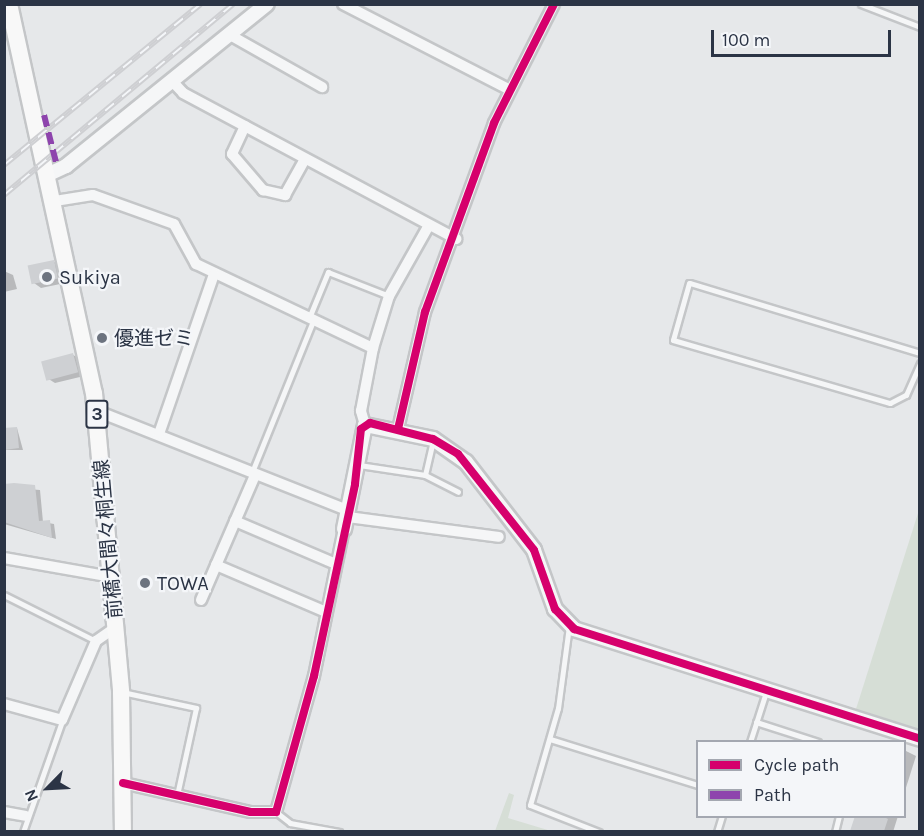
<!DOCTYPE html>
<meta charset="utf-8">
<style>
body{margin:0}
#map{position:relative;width:924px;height:836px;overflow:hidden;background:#e6e8ea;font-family:Karla,"Noto Sans JP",sans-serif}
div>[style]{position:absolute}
.green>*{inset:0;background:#d6ded6}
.shadow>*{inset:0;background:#0003}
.building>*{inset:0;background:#ced0d3;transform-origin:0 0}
.roads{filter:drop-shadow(2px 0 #c4c6c8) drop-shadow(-2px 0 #c4c6c8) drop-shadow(0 2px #c4c6c8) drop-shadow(0 -2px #c4c6c8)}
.service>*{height:5px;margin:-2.5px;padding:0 2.5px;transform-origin:2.5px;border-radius:2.5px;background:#f5f6f7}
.minor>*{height:10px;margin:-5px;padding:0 5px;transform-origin:5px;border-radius:5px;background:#f5f6f7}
.tertiary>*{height:14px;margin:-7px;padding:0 7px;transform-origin:7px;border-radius:7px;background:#f5f6f7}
.primary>*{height:16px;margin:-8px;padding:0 8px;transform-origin:8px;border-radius:8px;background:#f8f8f8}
.rail>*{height:6px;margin-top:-3px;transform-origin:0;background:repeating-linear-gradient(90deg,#f4f6f9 0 11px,#cecfd2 0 22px);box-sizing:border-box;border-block:2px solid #cecfd2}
.quiet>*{height:6px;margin-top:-3px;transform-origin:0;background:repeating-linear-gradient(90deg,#8e44ad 0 12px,transparent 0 18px)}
.cycleway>*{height:8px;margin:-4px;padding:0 4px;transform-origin:4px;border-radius:4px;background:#d6006c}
.dots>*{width:16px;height:16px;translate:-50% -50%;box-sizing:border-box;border:3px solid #f4f6f9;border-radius:50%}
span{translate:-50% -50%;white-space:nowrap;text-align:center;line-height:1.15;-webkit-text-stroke:4.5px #f4f6f9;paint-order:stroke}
.shield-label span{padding:2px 4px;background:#f4f6f9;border:2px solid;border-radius:4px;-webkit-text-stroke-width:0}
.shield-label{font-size:18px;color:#2b3445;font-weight:700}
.poi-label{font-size:20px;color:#2b3445}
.left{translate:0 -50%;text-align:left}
.street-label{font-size:20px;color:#2b3445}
.frame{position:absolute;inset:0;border:6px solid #2b3445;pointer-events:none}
.legend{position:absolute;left:696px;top:740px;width:210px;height:78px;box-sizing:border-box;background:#f4f6f9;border:2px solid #a4a8b1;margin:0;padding:8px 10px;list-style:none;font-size:18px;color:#2b3445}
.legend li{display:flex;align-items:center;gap:12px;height:30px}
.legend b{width:30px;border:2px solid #a4a8b1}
.north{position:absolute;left:18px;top:758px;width:60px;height:60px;-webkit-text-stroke:4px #f4f6f9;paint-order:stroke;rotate:246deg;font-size:16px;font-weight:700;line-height:24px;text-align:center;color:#2b3445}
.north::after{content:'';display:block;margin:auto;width:21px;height:27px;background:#2b3445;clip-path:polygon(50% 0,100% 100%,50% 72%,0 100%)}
.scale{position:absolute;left:711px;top:30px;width:180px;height:27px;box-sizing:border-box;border:3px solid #2b3445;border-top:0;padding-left:8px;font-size:18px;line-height:21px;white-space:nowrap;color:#2b3445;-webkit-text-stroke:4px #f4f6f9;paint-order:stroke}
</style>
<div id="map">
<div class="green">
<i style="clip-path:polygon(919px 510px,919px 729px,856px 709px)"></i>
<i style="clip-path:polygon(509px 793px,514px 795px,508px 818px,551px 831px,495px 831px)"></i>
</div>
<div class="shadow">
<i style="clip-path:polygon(54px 262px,62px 266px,65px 283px,41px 288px,34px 283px)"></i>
<i style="clip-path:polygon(4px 271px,13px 275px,17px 289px,4px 292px)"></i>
<i style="clip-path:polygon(73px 355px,81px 359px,84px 376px,55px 383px,47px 378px)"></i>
<i style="clip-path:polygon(17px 428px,23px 450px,4px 450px)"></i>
<i style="clip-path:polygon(4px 487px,40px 490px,43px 522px,54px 524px,56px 539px,4px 524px)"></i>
<i style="clip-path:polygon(904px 750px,916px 756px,904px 794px)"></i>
<i style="clip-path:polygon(856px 816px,898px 816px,893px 832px,851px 832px)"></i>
</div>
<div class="building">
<i style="left:54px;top:260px;width:19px;height:27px;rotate:78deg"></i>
<i style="left:73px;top:353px;width:20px;height:33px;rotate:75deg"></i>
<i style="clip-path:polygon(17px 427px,19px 448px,4px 450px,4px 428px)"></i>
<i style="clip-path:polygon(14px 483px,35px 485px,39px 521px,50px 520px,52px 538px,4px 522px,4px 484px)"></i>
<i style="clip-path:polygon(855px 816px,882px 816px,888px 819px,884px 831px,850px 831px)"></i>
</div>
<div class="roads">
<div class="service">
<i style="left:861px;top:4px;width:63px;rotate:21.3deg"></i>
<i style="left:309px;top:318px;width:50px;rotate:-67.6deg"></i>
<i style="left:328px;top:272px;width:66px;rotate:21.5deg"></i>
<i style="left:920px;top:353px;width:241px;rotate:-163.1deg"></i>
<i style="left:689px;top:283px;width:59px;rotate:105.7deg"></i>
<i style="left:673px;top:340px;width:226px;rotate:16.2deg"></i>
<i style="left:890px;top:403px;width:18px;rotate:-27deg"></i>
<i style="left:906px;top:395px;width:35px;rotate:-66deg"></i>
<i style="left:359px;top:465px;width:67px;rotate:8.6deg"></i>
<i style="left:425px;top:475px;width:37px;rotate:27deg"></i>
<i style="left:252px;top:472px;width:163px;rotate:-68deg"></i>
<i style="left:425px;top:475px;width:35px;rotate:-77deg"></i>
<i style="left:4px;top:595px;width:103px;rotate:26.6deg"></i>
<i style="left:569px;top:626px;width:83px;rotate:97.6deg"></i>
<i style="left:558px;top:708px;width:101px;rotate:106.1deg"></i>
<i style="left:530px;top:805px;width:74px;rotate:21.4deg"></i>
<i style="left:122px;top:692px;width:76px;rotate:12.2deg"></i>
<i style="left:196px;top:708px;width:89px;rotate:102.3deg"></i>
<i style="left:756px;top:722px;width:65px;rotate:17.9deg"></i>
<i style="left:550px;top:739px;width:155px;rotate:17.3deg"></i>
<i style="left:750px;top:742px;width:52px;rotate:-72.3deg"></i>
<i style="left:276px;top:812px;width:18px;rotate:38deg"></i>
<i style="left:290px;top:823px;width:50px;rotate:10.4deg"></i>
<i style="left:23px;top:832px;width:118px;rotate:-70.6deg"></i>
<i style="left:717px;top:832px;width:17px;rotate:-73deg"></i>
<i style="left:835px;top:832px;width:16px;rotate:-76deg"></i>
</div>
<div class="minor">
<i style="left:343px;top:4px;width:188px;rotate:27.2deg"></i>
<i style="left:230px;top:35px;width:106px;rotate:29.5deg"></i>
<i style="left:172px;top:81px;width:16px;rotate:47deg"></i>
<i style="left:183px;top:93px;width:310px;rotate:28.1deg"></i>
<i style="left:245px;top:126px;width:31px;rotate:115deg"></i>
<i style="left:232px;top:154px;width:48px;rotate:49.3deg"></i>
<i style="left:263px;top:190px;width:23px;rotate:13deg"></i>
<i style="left:285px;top:195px;width:41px;rotate:-60.9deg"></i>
<i style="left:55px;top:201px;width:38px;rotate:-9deg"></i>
<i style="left:93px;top:195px;width:86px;rotate:19.7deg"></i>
<i style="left:174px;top:224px;width:46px;rotate:61.2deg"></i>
<i style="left:196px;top:264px;width:196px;rotate:25.4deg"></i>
<i style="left:97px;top:411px;width:271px;rotate:21.6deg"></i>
<i style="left:365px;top:425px;width:15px;rotate:-106deg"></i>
<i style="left:361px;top:411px;width:64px;rotate:-79.2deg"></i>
<i style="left:373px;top:348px;width:54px;rotate:-72.9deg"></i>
<i style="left:389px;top:296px;width:81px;rotate:-60.6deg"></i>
<i style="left:398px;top:429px;width:120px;rotate:-77deg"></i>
<i style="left:425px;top:312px;width:201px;rotate:-69.9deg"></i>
<i style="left:494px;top:123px;width:133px;rotate:-63.2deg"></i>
<i style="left:159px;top:434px;width:169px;rotate:-71deg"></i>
<i style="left:348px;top:517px;width:152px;rotate:7.5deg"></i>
<i style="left:235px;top:521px;width:110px;rotate:23.1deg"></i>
<i style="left:4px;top:558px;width:110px;rotate:10deg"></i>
<i style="left:216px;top:565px;width:120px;rotate:23.1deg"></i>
<i style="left:201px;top:600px;width:136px;rotate:-66.6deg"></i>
<i style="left:4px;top:704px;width:60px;rotate:15.4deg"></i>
<i style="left:62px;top:720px;width:86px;rotate:-66.7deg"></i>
<i style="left:96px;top:641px;width:24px;rotate:-35deg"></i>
<i style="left:123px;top:783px;width:131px;rotate:12.8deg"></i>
<i style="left:251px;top:812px;width:25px"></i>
<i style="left:276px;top:812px;width:141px;rotate:-74.4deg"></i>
<i style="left:314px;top:676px;width:150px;rotate:-78.5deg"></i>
<i style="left:4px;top:812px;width:22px;rotate:10deg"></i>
</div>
<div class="tertiary">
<i style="left:49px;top:174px;width:19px;rotate:-25deg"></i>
<i style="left:66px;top:166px;width:258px;rotate:-38.9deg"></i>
<i style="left:344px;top:529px;width:106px;rotate:-78.6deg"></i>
<i style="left:365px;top:425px;width:69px;rotate:11.6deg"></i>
<i style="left:433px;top:439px;width:40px;rotate:34.9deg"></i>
<i style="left:466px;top:462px;width:111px;rotate:52.3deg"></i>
<i style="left:534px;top:550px;width:63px;rotate:70.4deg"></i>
<i style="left:555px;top:609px;width:28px;rotate:46deg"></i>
<i style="left:574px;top:629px;width:363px;rotate:17.6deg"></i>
</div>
<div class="primary">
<i style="left:9px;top:4px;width:398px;rotate:77.7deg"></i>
<i style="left:94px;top:393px;width:300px;rotate:84.8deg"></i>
<i style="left:121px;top:692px;width:140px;rotate:89.2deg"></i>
</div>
</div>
<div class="rail">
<i style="left:4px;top:165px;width:254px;rotate:-39.3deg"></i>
<i style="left:4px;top:195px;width:298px;rotate:-39.8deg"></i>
</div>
<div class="quiet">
<i style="left:44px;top:115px;width:49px;rotate:75.7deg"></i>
</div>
<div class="cycleway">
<i style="left:398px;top:429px;width:120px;rotate:-77deg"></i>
<i style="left:425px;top:312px;width:201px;rotate:-69.9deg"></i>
<i style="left:494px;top:123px;width:133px;rotate:-63.2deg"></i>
<i style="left:123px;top:783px;width:131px;rotate:12.8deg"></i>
<i style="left:251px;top:812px;width:25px"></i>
<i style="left:276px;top:812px;width:141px;rotate:-74.4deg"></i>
<i style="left:314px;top:676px;width:196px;rotate:-77.9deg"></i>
<i style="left:355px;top:484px;width:55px;rotate:-83.8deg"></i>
<i style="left:361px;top:429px;width:11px;rotate:-34deg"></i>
<i style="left:370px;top:423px;width:65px;rotate:14.3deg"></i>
<i style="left:433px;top:439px;width:29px;rotate:31deg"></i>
<i style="left:458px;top:454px;width:122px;rotate:51.6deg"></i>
<i style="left:534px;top:550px;width:63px;rotate:70.4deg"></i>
<i style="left:555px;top:609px;width:28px;rotate:46deg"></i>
<i style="left:574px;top:629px;width:363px;rotate:17.6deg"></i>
</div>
<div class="dots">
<i style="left:47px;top:277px;background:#6c737f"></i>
<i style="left:102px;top:338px;background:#6c737f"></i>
<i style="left:145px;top:583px;background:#6c737f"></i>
</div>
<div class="shield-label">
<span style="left:97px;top:414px">3</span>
</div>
<div class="poi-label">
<span class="left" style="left:59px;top:277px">Sukiya</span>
<span class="left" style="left:114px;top:338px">優進ゼミ</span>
<span class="left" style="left:157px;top:583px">TOWA</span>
</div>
<div class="street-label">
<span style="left:108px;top:539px;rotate:-95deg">前橋大間々桐生線</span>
</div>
<div class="frame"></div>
<ul class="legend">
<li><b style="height:8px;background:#d6006c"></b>Cycle path</li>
<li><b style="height:8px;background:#8e44ad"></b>Path</li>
</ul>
<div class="north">N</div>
<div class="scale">100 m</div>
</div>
